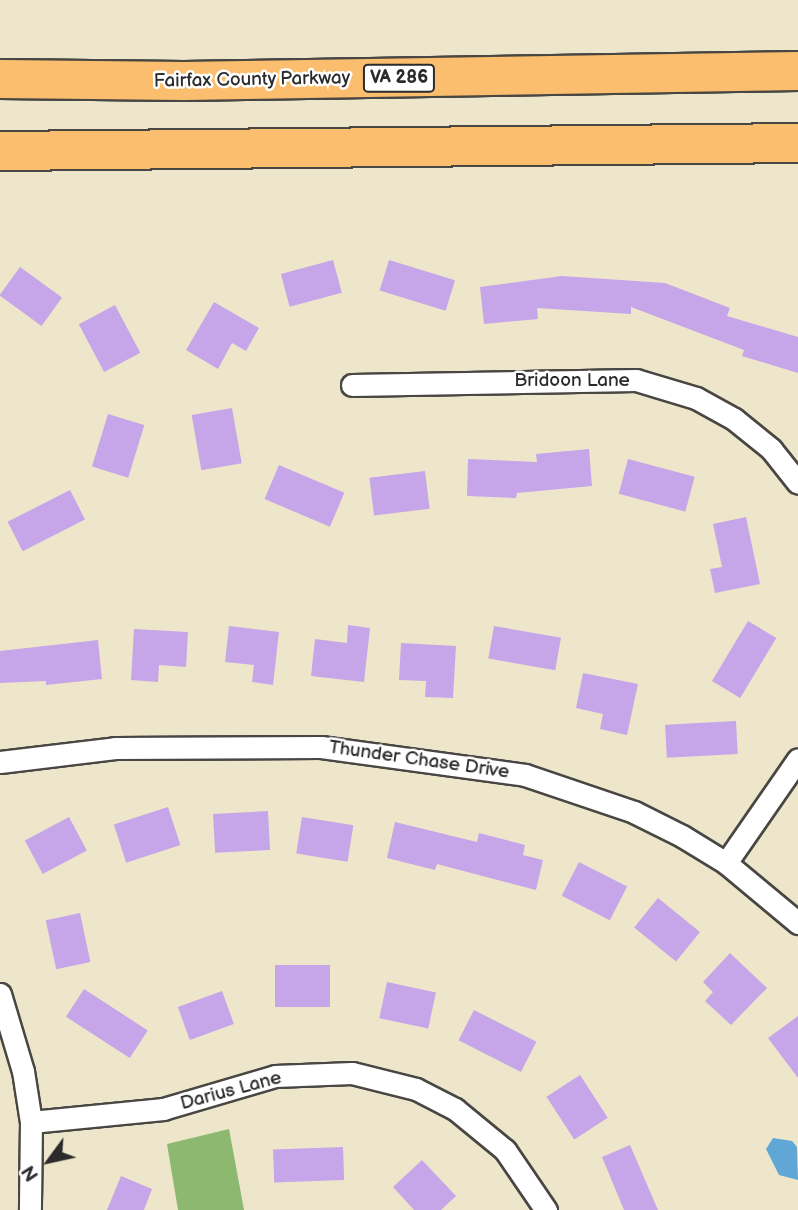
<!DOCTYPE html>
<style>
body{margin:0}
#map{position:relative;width:798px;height:1210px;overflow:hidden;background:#eee6cb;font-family:"Balsamiq Sans",sans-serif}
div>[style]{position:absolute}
.forest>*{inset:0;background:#8cb86f}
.water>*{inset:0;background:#60a7d6}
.building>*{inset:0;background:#c6a6e8;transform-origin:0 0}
.roads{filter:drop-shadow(2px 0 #484743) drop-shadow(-2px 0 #484743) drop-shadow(0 2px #484743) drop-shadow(0 -2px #484743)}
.street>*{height:21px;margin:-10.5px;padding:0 10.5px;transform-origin:10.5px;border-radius:10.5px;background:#fff}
.highway>*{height:38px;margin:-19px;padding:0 19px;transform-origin:19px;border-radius:19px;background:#fbbe6e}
span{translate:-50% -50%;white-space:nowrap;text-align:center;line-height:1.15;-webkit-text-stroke:5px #fff;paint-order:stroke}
.shield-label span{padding:2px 5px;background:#fff;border:2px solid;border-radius:5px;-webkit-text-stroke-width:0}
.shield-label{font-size:18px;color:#2b2b2b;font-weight:700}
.street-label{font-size:19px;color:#2b2b2b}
.north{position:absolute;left:14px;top:1126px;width:70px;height:70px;-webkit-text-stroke:5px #fff;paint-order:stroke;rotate:237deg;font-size:19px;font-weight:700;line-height:28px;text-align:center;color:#2b2b2b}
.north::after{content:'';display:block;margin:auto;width:24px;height:32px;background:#2b2b2b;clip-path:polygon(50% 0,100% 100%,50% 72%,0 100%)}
</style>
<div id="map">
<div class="forest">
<i style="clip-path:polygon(229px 1129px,244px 1210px,178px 1210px,167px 1144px)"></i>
</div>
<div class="water">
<i style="clip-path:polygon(773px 1138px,792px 1141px,797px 1147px,798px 1180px,779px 1175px,766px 1149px)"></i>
</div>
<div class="building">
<i style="left:333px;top:260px;width:34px;height:54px;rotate:75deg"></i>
<i style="left:389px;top:260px;width:69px;height:32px;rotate:17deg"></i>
<i style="left:20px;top:267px;width:52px;height:35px;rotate:36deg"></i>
<i style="clip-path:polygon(562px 276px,665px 283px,730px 308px,727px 316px,798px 337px,798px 373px,742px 356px,744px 350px,631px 307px,631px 314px,537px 308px,538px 319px,484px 324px,480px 287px)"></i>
<i style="clip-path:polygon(214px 302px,259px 328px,246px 351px,232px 343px,218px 369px,186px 350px)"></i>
<i style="left:115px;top:305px;width:54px;height:41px;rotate:62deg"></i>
<i style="left:232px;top:408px;width:56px;height:41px;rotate:80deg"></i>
<i style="left:108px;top:414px;width:38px;height:55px;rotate:17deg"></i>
<i style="clip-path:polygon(589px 449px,592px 486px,517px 493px,516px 498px,467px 496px,468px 459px,537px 462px,536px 454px)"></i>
<i style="left:628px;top:459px;width:69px;height:36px;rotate:15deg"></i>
<i style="left:279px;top:465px;width:71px;height:37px;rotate:23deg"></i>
<i style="left:425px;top:471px;width:38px;height:56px;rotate:83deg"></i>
<i style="left:70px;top:490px;width:33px;height:70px;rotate:63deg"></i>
<i style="clip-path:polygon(746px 517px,760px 584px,715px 593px,710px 569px,722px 567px,713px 524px)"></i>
<i style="left:748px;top:621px;width:33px;height:70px;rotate:31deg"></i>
<i style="clip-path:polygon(348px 625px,370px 628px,364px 682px,311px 676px,315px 639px,347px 643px)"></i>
<i style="clip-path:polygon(229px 626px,279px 632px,273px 685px,252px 682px,254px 665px,225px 662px)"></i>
<i style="left:494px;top:626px;width:68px;height:33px;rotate:10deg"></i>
<i style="clip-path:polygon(134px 629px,188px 632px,186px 667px,159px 665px,158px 682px,131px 680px)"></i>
<i style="clip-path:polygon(98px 640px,102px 679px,46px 685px,46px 681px,0 683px,0 651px)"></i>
<i style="clip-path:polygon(401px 643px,456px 646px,453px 698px,425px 697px,426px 681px,399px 680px)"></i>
<i style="clip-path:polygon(583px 673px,638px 684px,627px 735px,600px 729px,603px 714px,576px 708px)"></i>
<i style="left:736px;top:721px;width:33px;height:71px;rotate:87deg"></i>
<i style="left:168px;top:807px;width:40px;height:57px;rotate:72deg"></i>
<i style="left:268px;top:811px;width:39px;height:55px;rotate:87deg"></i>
<i style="left:69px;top:817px;width:38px;height:50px;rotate:62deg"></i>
<i style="left:302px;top:817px;width:52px;height:37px;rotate:9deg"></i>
<i style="clip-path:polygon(395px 822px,477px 842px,479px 833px,525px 845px,523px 855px,543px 860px,536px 890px,437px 864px,435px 870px,387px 858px)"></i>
<i style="left:579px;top:862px;width:54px;height:38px;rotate:27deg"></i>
<i style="left:658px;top:898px;width:54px;height:38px;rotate:39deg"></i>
<i style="left:80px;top:913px;width:50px;height:35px;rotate:78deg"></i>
<i style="clip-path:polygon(730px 953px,767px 988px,731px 1025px,705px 1001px,713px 992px,703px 982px)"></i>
<i style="left:275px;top:965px;width:55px;height:42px"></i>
<i style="left:387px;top:982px;width:50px;height:37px;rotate:12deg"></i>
<i style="left:84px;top:989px;width:76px;height:33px;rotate:33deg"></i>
<i style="left:222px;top:991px;width:35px;height:47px;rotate:70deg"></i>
<i style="left:474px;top:1010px;width:70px;height:34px;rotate:27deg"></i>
<i style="clip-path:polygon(798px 1016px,798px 1078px,768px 1038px)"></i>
<i style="left:580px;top:1075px;width:51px;height:40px;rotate:57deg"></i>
<i style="clip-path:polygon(630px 1145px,658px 1210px,624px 1210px,602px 1157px)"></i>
<i style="left:343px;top:1147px;width:33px;height:70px;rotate:88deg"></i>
<i style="clip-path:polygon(422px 1160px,456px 1196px,441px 1210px,414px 1210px,393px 1187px)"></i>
<i style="clip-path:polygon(121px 1176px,152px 1189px,144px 1210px,107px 1210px)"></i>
</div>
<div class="roads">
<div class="street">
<i style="left:352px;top:385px;width:284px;rotate:-1deg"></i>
<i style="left:636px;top:380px;width:63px;rotate:16.7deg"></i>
<i style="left:696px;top:398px;width:43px;rotate:28.9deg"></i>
<i style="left:734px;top:419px;width:48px;rotate:39deg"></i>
<i style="left:771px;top:449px;width:43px;rotate:51.5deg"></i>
<i style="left:0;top:762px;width:116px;rotate:-6.9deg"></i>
<i style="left:115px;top:748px;width:206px;rotate:-0.3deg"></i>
<i style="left:321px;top:747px;width:206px;rotate:7.8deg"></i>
<i style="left:525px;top:775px;width:115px;rotate:18.7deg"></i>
<i style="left:634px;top:812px;width:54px;rotate:26.6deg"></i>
<i style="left:682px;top:836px;width:52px;rotate:31.5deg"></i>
<i style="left:726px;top:863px;width:94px;rotate:39.8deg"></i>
<i style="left:726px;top:863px;width:126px;rotate:-55.3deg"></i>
<i style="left:0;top:994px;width:80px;rotate:73.4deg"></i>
<i style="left:23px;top:1071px;width:52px;rotate:81.1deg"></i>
<i style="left:31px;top:1122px;width:88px;rotate:90.7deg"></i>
<i style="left:31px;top:1122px;width:133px;rotate:-5.6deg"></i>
<i style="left:163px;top:1109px;width:117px;rotate:-16.4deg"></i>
<i style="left:275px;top:1076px;width:77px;rotate:-2.2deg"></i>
<i style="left:352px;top:1073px;width:66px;rotate:14deg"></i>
<i style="left:416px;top:1089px;width:44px;rotate:27.1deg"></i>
<i style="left:455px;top:1109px;width:65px;rotate:39.4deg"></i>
<i style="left:505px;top:1150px;width:73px;rotate:55.7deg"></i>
</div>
<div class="highway">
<i style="left:0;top:79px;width:184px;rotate:0.6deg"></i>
<i style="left:184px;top:81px;width:614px;rotate:-0.93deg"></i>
<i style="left:0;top:151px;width:798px;rotate:-0.57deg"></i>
</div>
</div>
<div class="shield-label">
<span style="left:399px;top:78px">VA 286</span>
</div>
<div class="street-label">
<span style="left:252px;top:80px;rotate:-1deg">Fairfax County Parkway</span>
<span style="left:572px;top:381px">Bridoon Lane</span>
<span style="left:419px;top:760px;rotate:8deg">Thunder Chase Drive</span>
<span style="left:231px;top:1091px;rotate:-15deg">Darius Lane</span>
</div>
<div class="north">N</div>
</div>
